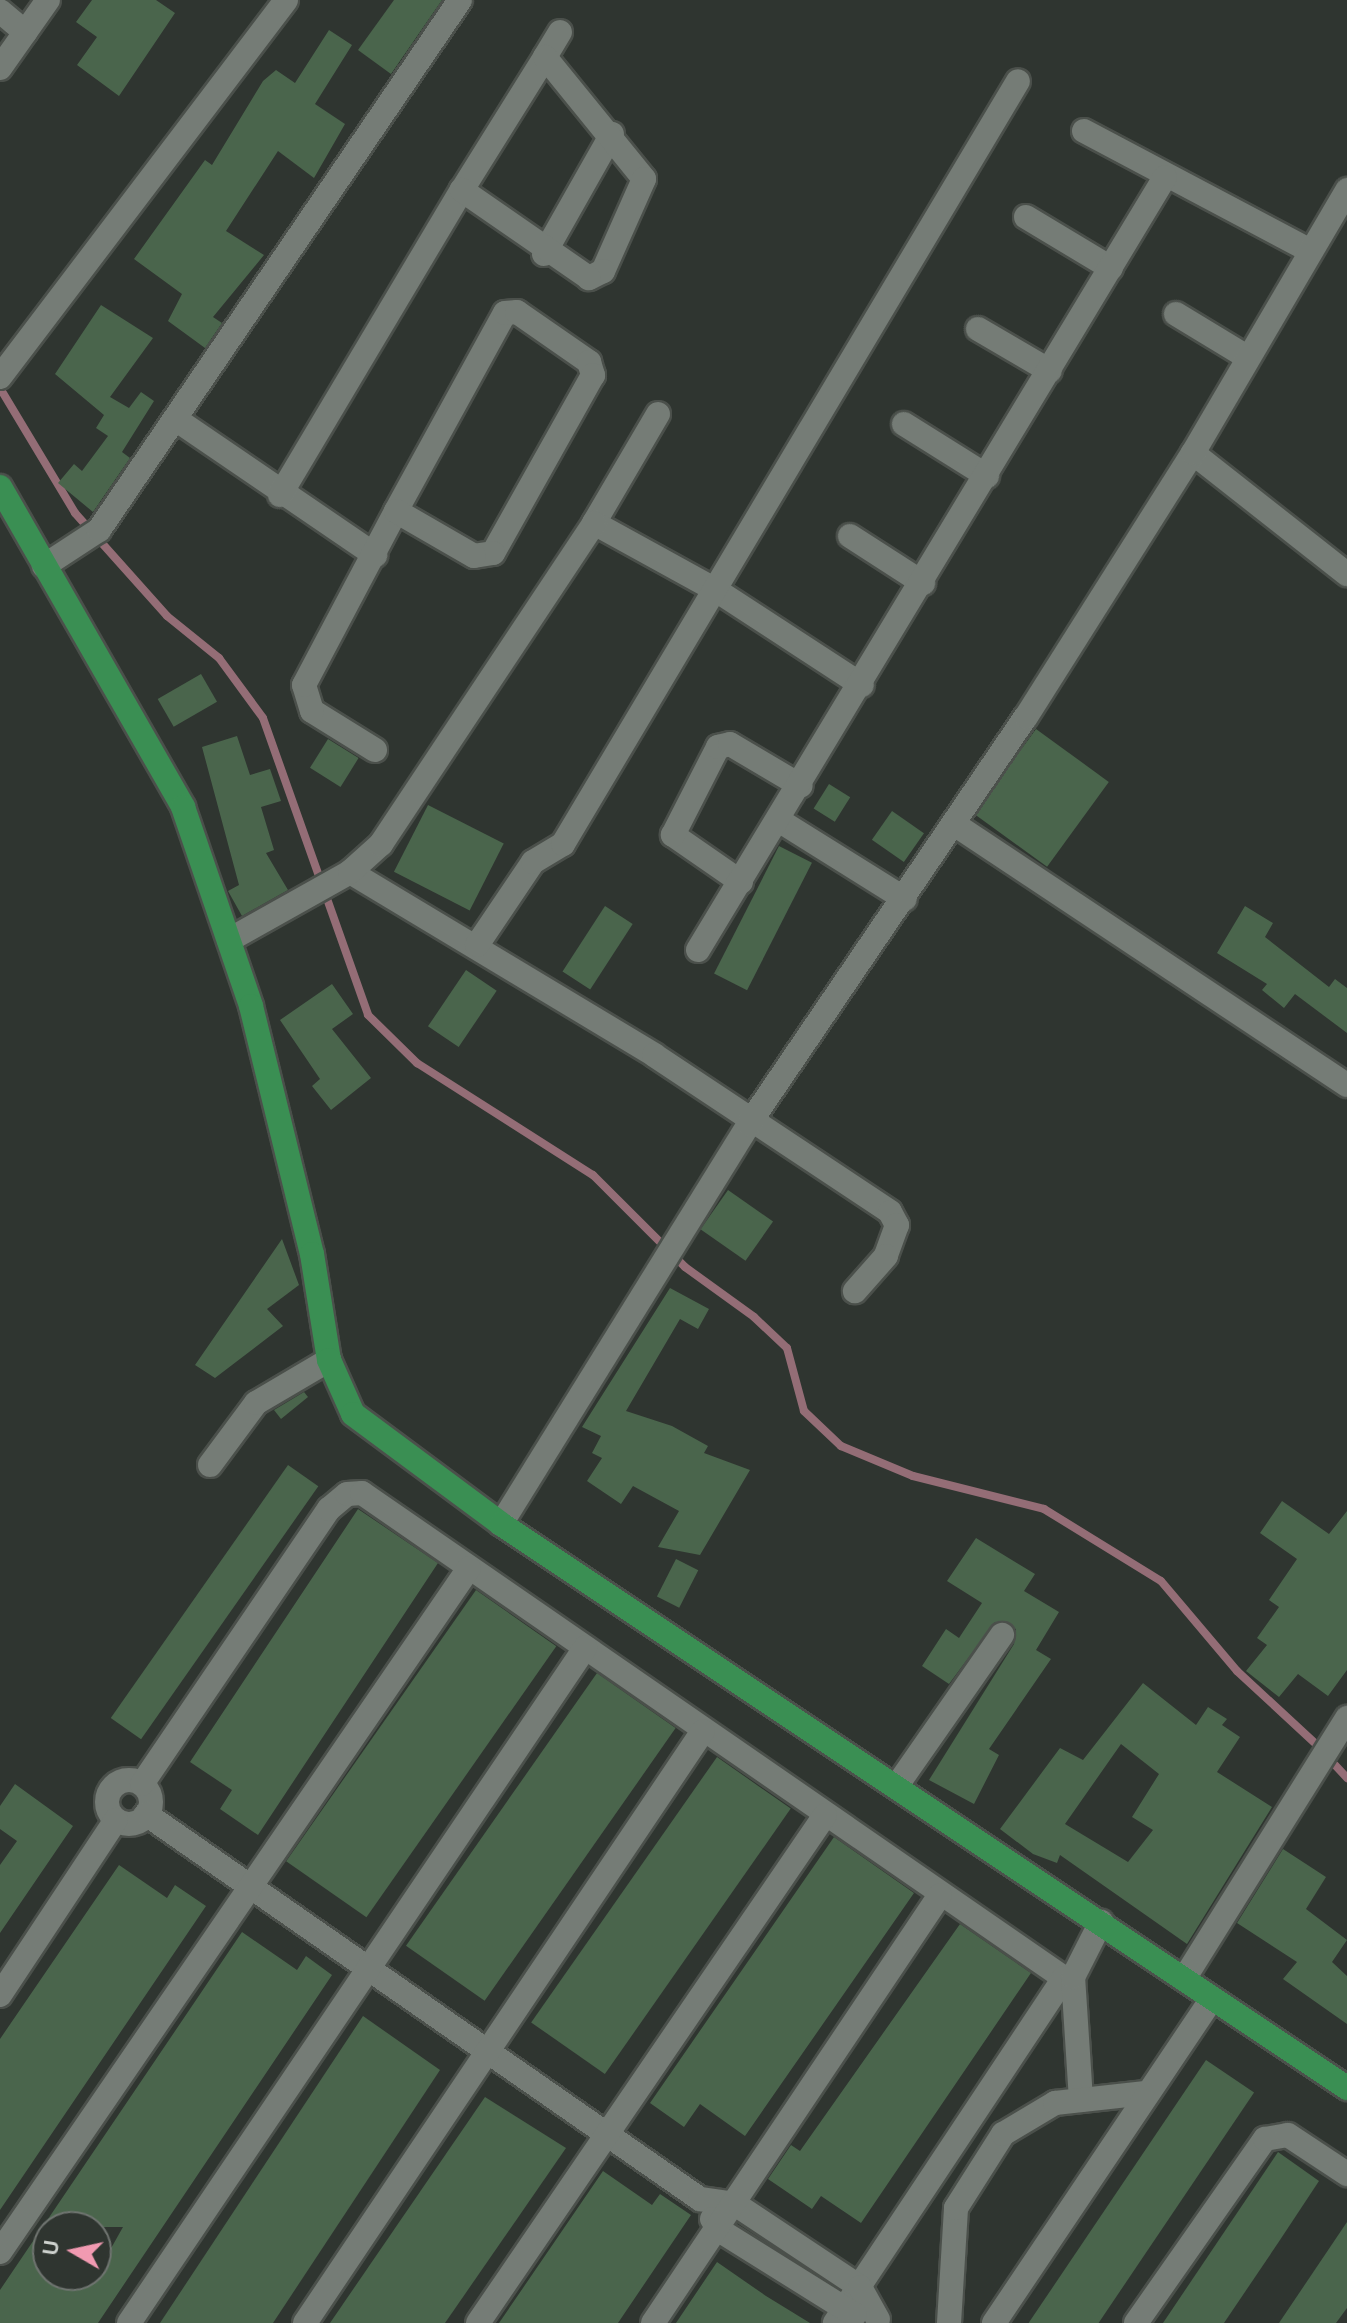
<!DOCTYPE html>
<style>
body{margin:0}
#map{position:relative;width:1347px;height:2323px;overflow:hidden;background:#2f3530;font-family:"Space Grotesk",sans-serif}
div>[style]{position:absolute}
.stream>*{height:8px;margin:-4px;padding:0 4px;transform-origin:4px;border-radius:4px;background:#946d76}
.building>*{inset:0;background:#4a654c;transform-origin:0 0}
.roads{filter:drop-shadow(2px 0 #4b504b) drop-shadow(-2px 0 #4b504b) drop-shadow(0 2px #4b504b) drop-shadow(0 -2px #4b504b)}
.minor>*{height:24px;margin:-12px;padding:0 12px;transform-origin:12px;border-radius:12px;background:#757c76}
.minor>.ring{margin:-12px;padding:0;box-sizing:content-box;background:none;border:24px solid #757c76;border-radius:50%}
.major>*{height:24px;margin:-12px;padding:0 12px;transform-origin:12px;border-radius:12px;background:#3a8f53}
span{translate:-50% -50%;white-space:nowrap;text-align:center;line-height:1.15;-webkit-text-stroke:6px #2f3530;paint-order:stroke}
.north{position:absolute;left:32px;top:2211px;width:80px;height:80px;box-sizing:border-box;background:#2f3530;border:2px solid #6f7470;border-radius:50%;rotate:279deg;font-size:22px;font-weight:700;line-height:32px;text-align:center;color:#cfd3cf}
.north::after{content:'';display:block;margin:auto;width:28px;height:36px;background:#f19ab1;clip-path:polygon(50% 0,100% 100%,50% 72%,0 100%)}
</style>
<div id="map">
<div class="stream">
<i style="left:0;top:388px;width:146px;rotate:59deg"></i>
<i style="left:75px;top:513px;width:138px;rotate:48.2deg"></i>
<i style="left:167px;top:616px;width:67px;rotate:38.9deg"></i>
<i style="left:219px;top:658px;width:74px;rotate:53.7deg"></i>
<i style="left:263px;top:718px;width:315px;rotate:70.5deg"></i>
<i style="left:368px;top:1015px;width:69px;rotate:44.4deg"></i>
<i style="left:417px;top:1063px;width:209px;rotate:32.5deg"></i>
<i style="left:593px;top:1175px;width:130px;rotate:45deg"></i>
<i style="left:685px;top:1267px;width:85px;rotate:35.9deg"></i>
<i style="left:754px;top:1317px;width:45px;rotate:43.2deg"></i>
<i style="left:787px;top:1348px;width:65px;rotate:74.9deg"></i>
<i style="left:804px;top:1411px;width:51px;rotate:43.4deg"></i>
<i style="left:841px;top:1446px;width:78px;rotate:22.6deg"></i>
<i style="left:913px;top:1476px;width:135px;rotate:14.1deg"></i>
<i style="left:1044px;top:1509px;width:137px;rotate:31.6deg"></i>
<i style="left:1161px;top:1581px;width:118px;rotate:49.8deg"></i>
<i style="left:1237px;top:1671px;width:109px;rotate:42.8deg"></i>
<i style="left:1335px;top:1765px;width:18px;rotate:47deg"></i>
</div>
<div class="building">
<i style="clip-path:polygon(92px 0,156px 0,175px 13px,119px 96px,77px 65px,97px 37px,76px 22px)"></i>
<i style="clip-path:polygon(394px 0,442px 0,391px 74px,358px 50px)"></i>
<i style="clip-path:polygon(329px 30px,352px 45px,315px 104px,345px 124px,314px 178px,278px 151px,226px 231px,264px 255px,213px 317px,222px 323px,205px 348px,168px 321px,182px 294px,134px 259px,205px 160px,212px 165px,263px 81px,276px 70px,295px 83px)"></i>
<i style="clip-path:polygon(101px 305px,153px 338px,110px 397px,129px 408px,141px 392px,154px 401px,122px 452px,130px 458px,93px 512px,58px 483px,74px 464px,82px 471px,108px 436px,96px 428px,104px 415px,55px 374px)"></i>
<i style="left:201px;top:674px;width:32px;height:50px;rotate:60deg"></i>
<i style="left:1036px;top:729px;width:90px;height:105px;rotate:36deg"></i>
<i style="clip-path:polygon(237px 736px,250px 775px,270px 769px,281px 801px,261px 807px,274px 850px,266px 853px,288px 890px,242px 916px,228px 891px,239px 885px,202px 747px)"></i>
<i style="left:328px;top:739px;width:36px;height:34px;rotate:32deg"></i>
<i style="left:829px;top:784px;width:25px;height:29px;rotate:32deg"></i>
<i style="left:428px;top:805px;width:85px;height:75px;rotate:27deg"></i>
<i style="left:892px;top:811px;width:39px;height:35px;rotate:35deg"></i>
<i style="left:779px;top:846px;width:37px;height:143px;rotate:27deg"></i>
<i style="left:605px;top:906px;width:33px;height:78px;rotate:33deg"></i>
<i style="clip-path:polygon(1245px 906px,1273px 923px,1265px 937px,1329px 987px,1335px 979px,1347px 988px,1347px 1033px,1295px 994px,1284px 1008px,1262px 990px,1267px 984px,1217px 953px)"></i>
<i style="left:466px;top:970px;width:37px;height:68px;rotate:34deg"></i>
<i style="clip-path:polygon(332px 984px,353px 1014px,332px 1029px,371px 1078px,331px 1110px,312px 1086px,320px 1079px,280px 1020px)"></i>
<i style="left:728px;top:1190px;width:55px;height:48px;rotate:35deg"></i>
<i style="clip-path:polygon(282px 1239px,299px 1285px,267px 1309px,283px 1326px,215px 1378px,195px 1365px)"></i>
<i style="clip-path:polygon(670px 1288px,709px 1309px,698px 1329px,680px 1319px,626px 1411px,672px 1426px,708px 1446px,704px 1453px,750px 1470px,700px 1555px,658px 1547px,679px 1511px,633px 1486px,621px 1504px,587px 1481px,602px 1458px,592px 1453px,601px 1436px,582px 1427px)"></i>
<i style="clip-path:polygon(304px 1392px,308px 1397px,281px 1419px,274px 1410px)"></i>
<i style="left:288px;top:1465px;width:37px;height:309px;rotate:35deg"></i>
<i style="clip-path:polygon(1282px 1501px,1329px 1534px,1347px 1511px,1347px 1670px,1328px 1696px,1298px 1674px,1279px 1697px,1246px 1671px,1267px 1645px,1257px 1638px,1279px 1607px,1269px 1600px,1297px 1559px,1260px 1533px)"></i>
<i style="clip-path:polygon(358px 1509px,438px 1563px,258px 1835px,220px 1809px,232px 1790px,190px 1762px)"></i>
<i style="clip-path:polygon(976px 1538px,1035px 1574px,1024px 1591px,1059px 1612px,1036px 1650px,1051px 1659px,989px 1749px,999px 1755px,974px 1804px,929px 1780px,1014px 1644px,1016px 1629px,995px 1622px,949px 1684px,922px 1666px,946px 1629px,959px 1638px,982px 1603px,947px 1581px)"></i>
<i style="left:676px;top:1559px;width:25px;height:42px;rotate:27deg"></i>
<i style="left:476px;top:1590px;width:98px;height:331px;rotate:35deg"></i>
<i style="left:597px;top:1673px;width:96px;height:333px;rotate:35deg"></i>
<i style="clip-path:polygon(evenodd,1143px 1683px,1196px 1725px,1208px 1707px,1227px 1719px,1222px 1725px,1240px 1737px,1217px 1772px,1272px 1807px,1187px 1944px,1060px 1855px,1057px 1863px,1033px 1854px,1000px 1829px,1060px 1748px,1083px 1760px,1143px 1683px,1121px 1744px,1159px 1774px,1132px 1817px,1153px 1830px,1128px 1862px,1065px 1824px,1121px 1744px)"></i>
<i style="left:717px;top:1757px;width:90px;height:324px;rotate:35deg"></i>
<i style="clip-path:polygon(15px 1784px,73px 1826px,0 1933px,0 1865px,17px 1841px,0 1829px,0 1806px)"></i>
<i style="clip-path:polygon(834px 1837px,914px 1893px,745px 2136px,700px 2104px,684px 2127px,650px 2103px)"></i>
<i style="clip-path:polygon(1283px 1849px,1326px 1877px,1306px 1909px,1347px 1940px,1332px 1962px,1347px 1976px,1347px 2024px,1283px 1979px,1297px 1962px,1237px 1923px)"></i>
<i style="clip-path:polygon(119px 1865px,167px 1898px,175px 1885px,206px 1906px,0 2210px,0 2039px)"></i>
<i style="clip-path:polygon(960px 1924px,1031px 1973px,861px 2223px,821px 2196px,812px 2209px,768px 2179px,791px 2145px,800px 2151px)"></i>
<i style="clip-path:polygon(evenodd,242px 1932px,297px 1970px,306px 1956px,332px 1975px,98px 2323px,0 2323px,0 2290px,242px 1932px,48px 2227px,123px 2227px,96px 2275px,48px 2275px,48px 2227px)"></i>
<i style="clip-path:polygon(363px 2016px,440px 2070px,273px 2323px,160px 2323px)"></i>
<i style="left:1206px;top:2060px;width:58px;height:317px;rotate:34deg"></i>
<i style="clip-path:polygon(485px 2097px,566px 2148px,445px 2323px,330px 2323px)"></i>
<i style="clip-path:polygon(1278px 2152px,1319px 2181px,1278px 2243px,1224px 2323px,1163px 2323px)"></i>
<i style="clip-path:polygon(603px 2171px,652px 2205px,660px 2194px,691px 2215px,618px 2323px,499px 2323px)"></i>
<i style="clip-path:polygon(1347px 2222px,1347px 2308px,1336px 2323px,1279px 2323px)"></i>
<i style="clip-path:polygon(717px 2262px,766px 2296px,810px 2323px,676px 2323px)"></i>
</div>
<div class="roads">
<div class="minor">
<i style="left:0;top:11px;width:33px;rotate:40deg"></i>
<i style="left:545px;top:57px;width:29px;rotate:-59deg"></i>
<i style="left:0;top:68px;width:83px;rotate:-54.8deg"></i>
<i style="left:1084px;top:131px;width:255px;rotate:27.9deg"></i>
<i style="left:1026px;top:217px;width:99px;rotate:31deg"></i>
<i style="left:544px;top:254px;width:138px;rotate:-60.5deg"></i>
<i style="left:1176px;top:314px;width:83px;rotate:31.2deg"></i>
<i style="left:978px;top:329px;width:83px;rotate:30.3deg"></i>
<i style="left:0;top:377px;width:473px;rotate:-52.8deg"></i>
<i style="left:658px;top:414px;width:126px;rotate:120.4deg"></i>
<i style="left:594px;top:523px;width:139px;rotate:28.8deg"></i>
<i style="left:716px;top:590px;width:174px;rotate:33.1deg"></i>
<i style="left:177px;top:420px;width:240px;rotate:34.3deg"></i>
<i style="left:904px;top:424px;width:98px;rotate:32.1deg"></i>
<i style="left:1193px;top:453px;width:196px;rotate:38.2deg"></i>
<i style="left:280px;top:495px;width:355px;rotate:-59.2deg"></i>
<i style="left:462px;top:190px;width:157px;rotate:-58deg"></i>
<i style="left:545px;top:57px;width:157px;rotate:50.9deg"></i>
<i style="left:644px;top:179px;width:101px;rotate:114deg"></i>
<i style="left:603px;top:271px;width:16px;rotate:153deg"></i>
<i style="left:589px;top:278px;width:155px;rotate:-145.3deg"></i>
<i style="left:850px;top:536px;width:87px;rotate:32.8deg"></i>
<i style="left:44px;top:566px;width:66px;rotate:-33.2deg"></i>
<i style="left:99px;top:530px;width:641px;rotate:-55.74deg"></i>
<i style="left:375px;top:750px;width:74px;rotate:-148.2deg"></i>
<i style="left:312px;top:711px;width:27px;rotate:-107deg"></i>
<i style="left:304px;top:685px;width:197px;rotate:-62.1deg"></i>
<i style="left:396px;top:511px;width:226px;rotate:-61.2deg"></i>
<i style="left:505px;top:313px;width:12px;rotate:-5deg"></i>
<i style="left:517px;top:312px;width:88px;rotate:34.8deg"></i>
<i style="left:589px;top:362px;width:14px;rotate:73deg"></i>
<i style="left:593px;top:375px;width:204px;rotate:119.3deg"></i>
<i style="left:493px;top:553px;width:19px;rotate:171deg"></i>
<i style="left:474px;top:556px;width:90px;rotate:-150deg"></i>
<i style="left:780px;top:821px;width:147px;rotate:32deg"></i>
<i style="left:957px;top:826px;width:468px;rotate:33.6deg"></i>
<i style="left:350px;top:872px;width:355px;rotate:31deg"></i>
<i style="left:654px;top:1055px;width:283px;rotate:33.6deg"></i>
<i style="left:890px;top:1212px;width:15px;rotate:62deg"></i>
<i style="left:897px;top:1225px;width:33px;rotate:110deg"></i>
<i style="left:886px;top:1256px;width:47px;rotate:131.5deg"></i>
<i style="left:741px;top:882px;width:83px;rotate:-145.3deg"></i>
<i style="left:673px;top:835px;width:99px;rotate:-62.9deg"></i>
<i style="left:718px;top:747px;width:12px;rotate:-14deg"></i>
<i style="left:730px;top:744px;width:82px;rotate:30.6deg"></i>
<i style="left:229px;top:940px;width:139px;rotate:-29.3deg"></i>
<i style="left:350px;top:872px;width:42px;rotate:-42.1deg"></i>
<i style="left:381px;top:844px;width:385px;rotate:-56.4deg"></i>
<i style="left:477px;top:945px;width:100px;rotate:-56deg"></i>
<i style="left:533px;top:862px;width:35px;rotate:-31deg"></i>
<i style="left:563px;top:844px;width:888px;rotate:-59.19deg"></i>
<i style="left:698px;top:950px;width:903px;rotate:-58.86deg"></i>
<i style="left:210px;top:1465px;width:77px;rotate:-53.4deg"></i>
<i style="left:256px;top:1403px;width:85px;rotate:-30.5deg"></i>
<i style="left:501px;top:1524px;width:471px;rotate:-58.2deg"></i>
<i style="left:749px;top:1124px;width:492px;rotate:-55.8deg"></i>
<i style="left:1026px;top:717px;width:312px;rotate:-57.7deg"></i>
<i style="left:1193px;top:453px;width:305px;rotate:-59.6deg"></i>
<i class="ring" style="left:107px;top:1780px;width:20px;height:20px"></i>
<i style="left:142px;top:1784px;width:333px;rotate:-55.8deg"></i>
<i style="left:329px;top:1509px;width:23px;rotate:-40deg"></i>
<i style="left:347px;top:1494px;width:15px;rotate:-4deg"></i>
<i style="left:362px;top:1493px;width:853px;rotate:34.64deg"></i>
<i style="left:1064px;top:1978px;width:414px;rotate:123.6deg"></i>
<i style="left:898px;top:1784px;width:182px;rotate:-55.1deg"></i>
<i style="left:146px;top:1814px;width:675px;rotate:34.8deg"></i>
<i style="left:700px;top:2199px;width:35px;rotate:8deg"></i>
<i style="left:735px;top:2204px;width:150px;rotate:33.6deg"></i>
<i style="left:860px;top:2287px;width:37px;rotate:61deg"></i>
<i style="left:1184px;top:1979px;width:308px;rotate:-58deg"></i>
<i style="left:0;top:1995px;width:210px;rotate:-56.5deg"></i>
<i style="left:1081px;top:2100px;width:123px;rotate:-93.7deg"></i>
<i style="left:1073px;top:1977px;width:62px;rotate:-63deg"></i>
<i style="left:712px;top:2219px;width:13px;rotate:58deg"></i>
<i style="left:719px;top:2230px;width:160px;rotate:32deg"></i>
<i style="left:0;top:2252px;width:829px;rotate:-55.56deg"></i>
<i style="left:129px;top:2323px;width:815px;rotate:-55.96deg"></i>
<i style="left:305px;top:2323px;width:713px;rotate:-56.09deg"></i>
<i style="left:478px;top:2323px;width:615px;rotate:-55.66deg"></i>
<i style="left:653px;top:2323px;width:515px;rotate:-56.16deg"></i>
<i style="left:949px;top:2323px;width:115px;rotate:-86.5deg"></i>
<i style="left:956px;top:2208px;width:88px;rotate:-57.6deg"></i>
<i style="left:1003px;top:2134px;width:61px;rotate:-30.8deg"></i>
<i style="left:1055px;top:2103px;width:91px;rotate:-6.3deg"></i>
<i style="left:994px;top:2323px;width:391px;rotate:-56.1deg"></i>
<i style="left:1136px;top:2323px;width:225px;rotate:-55deg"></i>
<i style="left:1265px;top:2139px;width:23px;rotate:-10deg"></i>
<i style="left:1288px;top:2135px;width:71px;rotate:33.5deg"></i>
</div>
<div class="major">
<i style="left:0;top:487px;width:369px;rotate:60.2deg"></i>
<i style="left:183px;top:807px;width:210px;rotate:71.1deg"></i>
<i style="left:251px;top:1006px;width:255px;rotate:76.2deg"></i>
<i style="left:312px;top:1254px;width:107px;rotate:80.9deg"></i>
<i style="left:329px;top:1360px;width:59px;rotate:66deg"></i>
<i style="left:353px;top:1414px;width:184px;rotate:36.6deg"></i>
<i style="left:501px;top:1524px;width:1017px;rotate:33.69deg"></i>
</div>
</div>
<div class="north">U</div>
</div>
